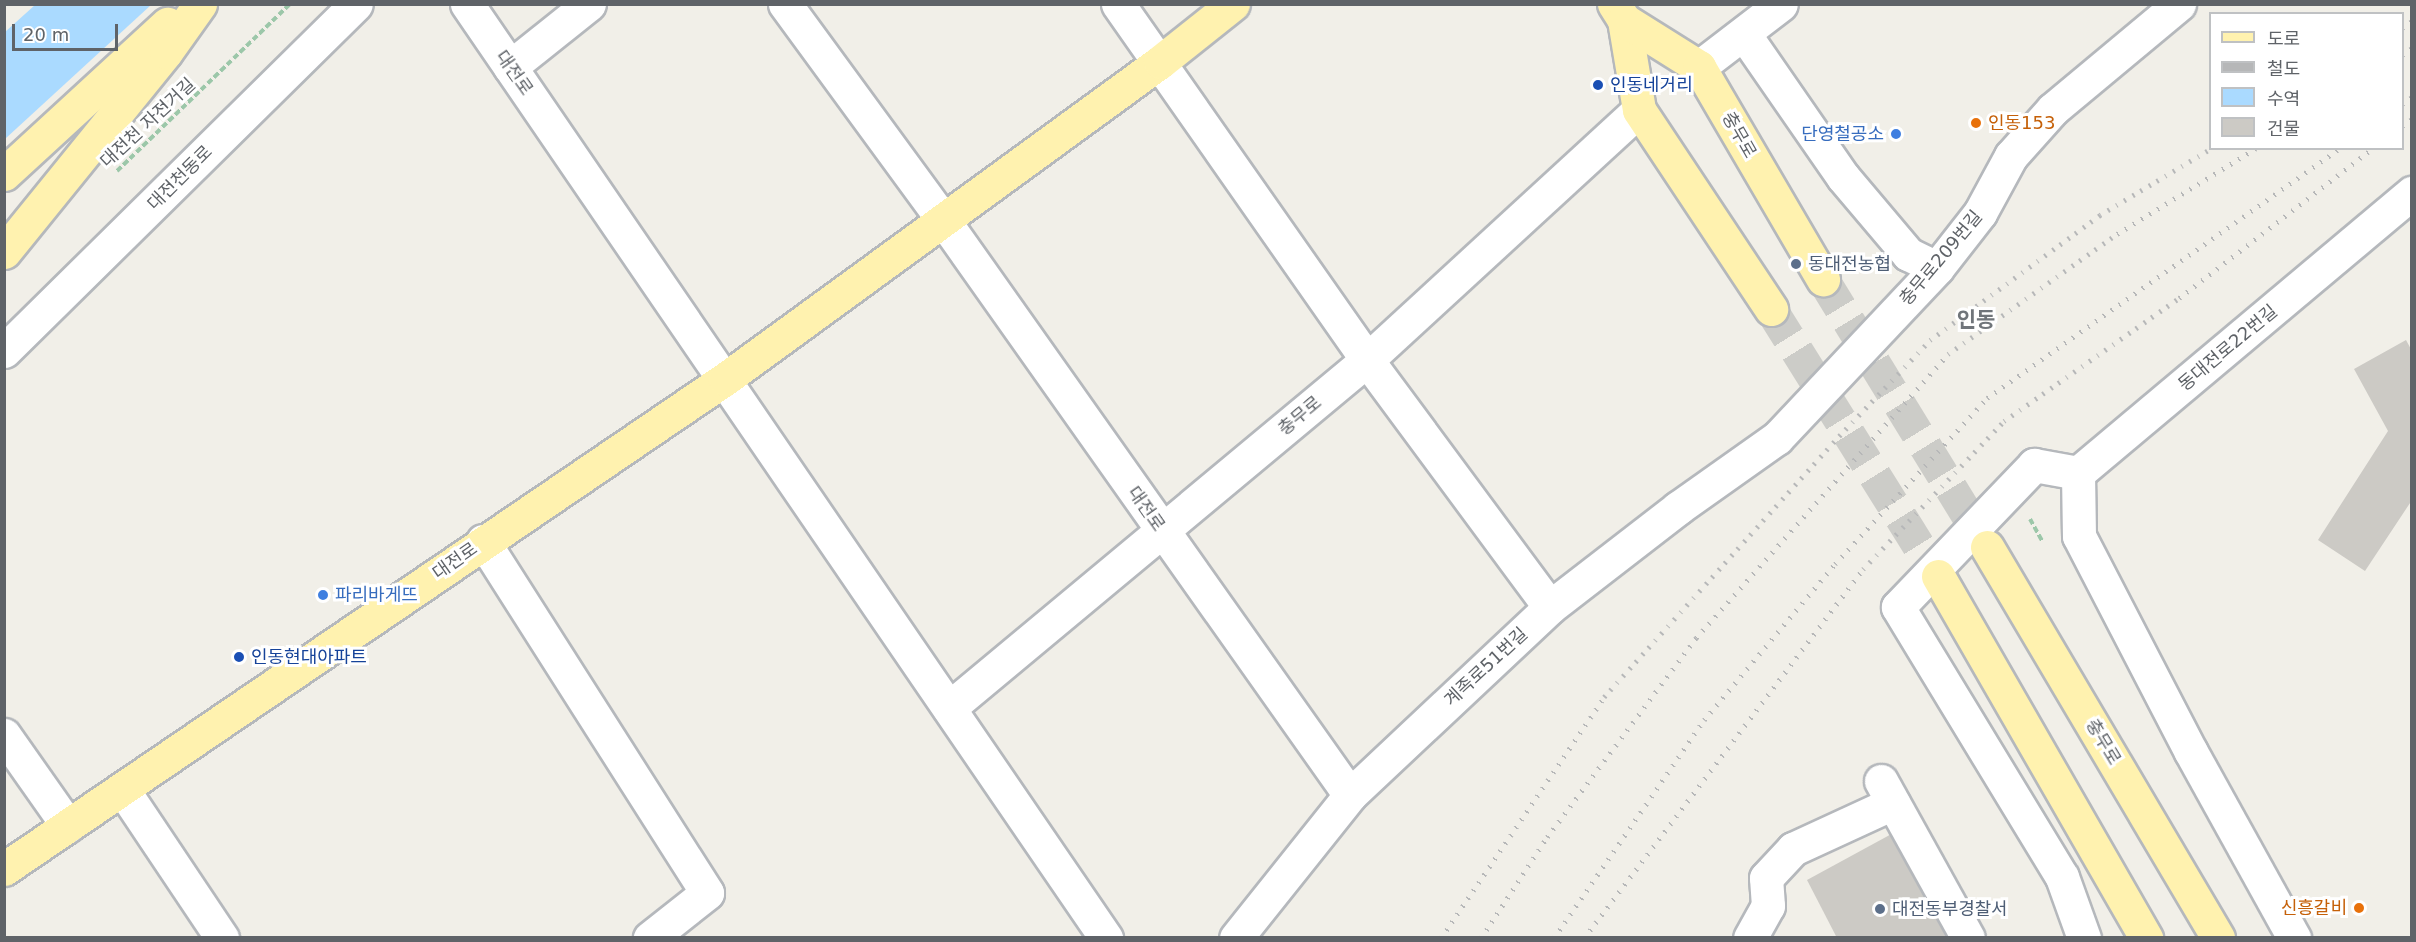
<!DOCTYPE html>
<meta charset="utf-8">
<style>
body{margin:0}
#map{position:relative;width:2416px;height:942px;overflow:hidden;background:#f1efe8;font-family:"DejaVu Sans","Noto Sans KR",sans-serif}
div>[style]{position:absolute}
.water>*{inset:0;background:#aadaff}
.building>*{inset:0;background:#cccac5}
.major-tunnel>*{height:33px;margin-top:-16.5px;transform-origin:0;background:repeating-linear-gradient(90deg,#ccccc8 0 33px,transparent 0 49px)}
.path>*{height:4px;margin-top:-2px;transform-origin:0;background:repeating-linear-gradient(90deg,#9cc7a9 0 6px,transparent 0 9px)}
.roads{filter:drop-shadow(2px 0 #b5b8bc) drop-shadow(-2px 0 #b5b8bc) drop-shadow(0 2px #b5b8bc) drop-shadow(0 -2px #b5b8bc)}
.minor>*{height:33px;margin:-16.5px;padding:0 16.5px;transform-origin:16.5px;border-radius:16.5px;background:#fff}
.major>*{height:33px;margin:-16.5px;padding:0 16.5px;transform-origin:16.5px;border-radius:16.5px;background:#fff2af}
.rail>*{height:4.5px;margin-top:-2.25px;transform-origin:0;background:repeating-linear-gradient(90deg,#b6b7b8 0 1.5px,transparent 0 9.5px)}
.dots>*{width:16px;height:16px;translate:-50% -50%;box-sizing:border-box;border:3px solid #fff;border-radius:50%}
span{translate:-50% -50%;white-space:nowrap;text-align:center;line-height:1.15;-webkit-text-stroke:6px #fff;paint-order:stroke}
.street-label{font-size:18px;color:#5f6368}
.transit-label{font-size:18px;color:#164399}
.left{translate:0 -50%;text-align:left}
.food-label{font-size:18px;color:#c56008}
.right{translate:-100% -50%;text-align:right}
.shop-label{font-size:18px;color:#366cbe}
.service-label{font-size:18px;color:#4e5e75}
.quarter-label{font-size:21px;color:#70757a;font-weight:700}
.frame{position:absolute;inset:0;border:6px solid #5f6368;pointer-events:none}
.legend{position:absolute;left:2209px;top:12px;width:195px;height:138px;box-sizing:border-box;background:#fff;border:2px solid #bfc1c3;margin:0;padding:8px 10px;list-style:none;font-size:18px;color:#5f6368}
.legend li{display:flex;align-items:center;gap:12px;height:30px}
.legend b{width:30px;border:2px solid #bfc1c3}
.scale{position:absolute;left:12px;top:24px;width:106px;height:27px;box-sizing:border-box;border:3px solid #5f6368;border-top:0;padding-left:8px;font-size:18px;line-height:21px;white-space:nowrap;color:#5f6368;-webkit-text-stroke:4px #fff;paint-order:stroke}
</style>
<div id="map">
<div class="water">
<i style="clip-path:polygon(35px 5px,151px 5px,5px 139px,5px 32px)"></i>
</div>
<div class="building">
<i style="clip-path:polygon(2406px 340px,2412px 351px,2412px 500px,2365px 571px,2318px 540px,2388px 431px,2354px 369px)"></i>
<i style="clip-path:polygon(1897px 831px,1954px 938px,1837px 938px,1807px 880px)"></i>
</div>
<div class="major-tunnel">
<i style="left:1823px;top:279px;width:314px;rotate:58.5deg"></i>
<i style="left:1771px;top:309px;width:315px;rotate:58deg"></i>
</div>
<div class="path">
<i style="left:117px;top:171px;width:240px;rotate:-44deg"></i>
<i style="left:2030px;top:519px;width:26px;rotate:61deg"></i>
</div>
<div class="roads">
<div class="minor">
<i style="left:467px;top:4px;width:1132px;rotate:55.62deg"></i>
<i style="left:785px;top:4px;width:269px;rotate:53.8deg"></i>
<i style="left:944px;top:221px;width:703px;rotate:54.73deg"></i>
<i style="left:1118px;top:4px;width:434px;rotate:55deg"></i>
<i style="left:1367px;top:360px;width:307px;rotate:53.5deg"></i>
<i style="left:1744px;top:34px;width:174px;rotate:55.3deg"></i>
<i style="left:1843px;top:177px;width:101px;rotate:49.8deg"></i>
<i style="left:1908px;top:254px;width:32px;rotate:26deg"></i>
<i style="left:510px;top:67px;width:101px;rotate:-38.6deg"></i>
<i style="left:1699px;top:67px;width:103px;rotate:-37.5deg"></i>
<i style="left:4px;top:351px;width:494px;rotate:-44.6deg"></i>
<i style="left:2078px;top:473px;width:63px;rotate:89.1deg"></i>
<i style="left:2079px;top:536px;width:243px;rotate:62.6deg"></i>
<i style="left:2191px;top:752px;width:213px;rotate:61deg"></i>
<i style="left:483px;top:541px;width:417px;rotate:57.5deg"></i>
<i style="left:707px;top:893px;width:73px;rotate:141.7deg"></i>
<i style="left:949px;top:708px;width:544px;rotate:-39.78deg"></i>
<i style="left:1367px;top:360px;width:369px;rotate:-42.6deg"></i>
<i style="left:4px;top:735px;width:111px;rotate:54.9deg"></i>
<i style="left:1881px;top:781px;width:179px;rotate:61deg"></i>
<i style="left:123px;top:790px;width:178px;rotate:56.2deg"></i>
<i style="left:1236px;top:938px;width:183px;rotate:-51.4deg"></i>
<i style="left:1350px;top:795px;width:274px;rotate:-43.2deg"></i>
<i style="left:1550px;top:607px;width:162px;rotate:-37.7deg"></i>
<i style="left:1678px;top:508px;width:121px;rotate:-35.3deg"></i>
<i style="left:1777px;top:438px;width:233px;rotate:-46.7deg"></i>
<i style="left:1937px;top:268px;width:70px;rotate:-52deg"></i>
<i style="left:1980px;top:213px;width:65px;rotate:-61.5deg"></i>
<i style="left:2011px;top:156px;width:63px;rotate:-48.2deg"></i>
<i style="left:2053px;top:109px;width:164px;rotate:-39.8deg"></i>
<i style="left:1750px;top:938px;width:37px;rotate:-61deg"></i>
<i style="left:1768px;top:906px;width:28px;rotate:-94deg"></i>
<i style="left:1766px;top:878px;width:40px;rotate:-47deg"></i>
<i style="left:1793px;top:849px;width:110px;rotate:-24.7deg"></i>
<i style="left:2084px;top:938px;width:65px;rotate:-109.8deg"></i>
<i style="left:2062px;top:877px;width:316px;rotate:-121.3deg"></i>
<i style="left:1898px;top:607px;width:197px;rotate:-46.2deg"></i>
<i style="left:2034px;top:465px;width:45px;rotate:10.3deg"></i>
<i style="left:2078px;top:473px;width:436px;rotate:-40deg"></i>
</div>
<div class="major">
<i style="left:1614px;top:4px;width:19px;rotate:58deg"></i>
<i style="left:1624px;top:20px;width:91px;rotate:80.5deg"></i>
<i style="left:1639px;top:110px;width:239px;rotate:56.4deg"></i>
<i style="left:1624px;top:20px;width:89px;rotate:32.1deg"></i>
<i style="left:1699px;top:67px;width:246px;rotate:59.7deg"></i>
<i style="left:4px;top:174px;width:222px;rotate:-42.6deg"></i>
<i style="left:4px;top:252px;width:257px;rotate:-51deg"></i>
<i style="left:166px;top:52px;width:59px;rotate:-54.7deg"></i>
<i style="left:1987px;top:547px;width:454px;rotate:59.4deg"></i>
<i style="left:1938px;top:576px;width:418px;rotate:60.1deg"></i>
<i style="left:4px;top:869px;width:872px;rotate:-34.2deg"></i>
<i style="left:725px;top:379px;width:538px;rotate:-36.08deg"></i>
<i style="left:1160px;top:62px;width:93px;rotate:-38.5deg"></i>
</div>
</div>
<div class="rail">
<i style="left:2402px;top:28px;width:12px;rotate:-35deg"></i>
<i style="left:2402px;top:55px;width:12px;rotate:-35deg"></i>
<i style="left:2402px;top:104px;width:12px;rotate:-35deg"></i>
<i style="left:2402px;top:126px;width:12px;rotate:-35deg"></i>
<i style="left:1441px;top:938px;width:291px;rotate:-55.9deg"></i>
<i style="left:1604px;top:697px;width:351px;rotate:-48deg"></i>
<i style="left:1839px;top:436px;width:132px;rotate:-46.5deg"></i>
<i style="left:1930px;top:340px;width:211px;rotate:-36.3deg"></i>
<i style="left:2100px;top:215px;width:131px;rotate:-30.9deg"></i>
<i style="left:1481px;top:938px;width:121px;rotate:-56.8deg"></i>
<i style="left:1547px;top:837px;width:249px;rotate:-53.2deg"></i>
<i style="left:1696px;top:638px;width:380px;rotate:-48.4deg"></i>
<i style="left:1948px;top:354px;width:207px;rotate:-35.4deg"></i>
<i style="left:2117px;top:234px;width:163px;rotate:-31.7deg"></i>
<i style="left:1554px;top:938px;width:265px;rotate:-55.5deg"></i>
<i style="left:1704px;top:720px;width:204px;rotate:-50deg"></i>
<i style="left:1835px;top:564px;width:225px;rotate:-47.5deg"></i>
<i style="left:1987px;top:398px;width:433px;rotate:-35.3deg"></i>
<i style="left:1584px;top:938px;width:463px;rotate:-52.9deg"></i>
<i style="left:1863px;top:569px;width:204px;rotate:-46.4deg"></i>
<i style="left:2004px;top:421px;width:214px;rotate:-35.1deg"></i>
<i style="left:2179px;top:298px;width:245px;rotate:-37.7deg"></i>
</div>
<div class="dots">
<i style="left:1598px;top:85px;background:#1a4fb4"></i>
<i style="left:1976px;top:123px;background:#e8710a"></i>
<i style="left:1896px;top:134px;background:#3f7fe0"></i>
<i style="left:1796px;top:264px;background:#5c6f8a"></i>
<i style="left:323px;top:595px;background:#3f7fe0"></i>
<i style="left:239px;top:657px;background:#1a4fb4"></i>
<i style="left:2359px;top:908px;background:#e8710a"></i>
<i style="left:1880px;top:909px;background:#5c6f8a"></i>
</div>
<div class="street-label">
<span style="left:514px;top:73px;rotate:55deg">대전로</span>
<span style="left:148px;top:123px;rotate:-43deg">대전천 자전거길</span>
<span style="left:1739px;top:135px;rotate:60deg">충무로</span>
<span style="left:180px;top:178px;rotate:-45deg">대전천동로</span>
<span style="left:1941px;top:258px;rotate:-50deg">충무로209번길</span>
<span style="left:2228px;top:348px;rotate:-40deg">동대전로22번길</span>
<span style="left:1300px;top:416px;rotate:-40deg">충무로</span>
<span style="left:1146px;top:509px;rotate:55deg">대전로</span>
<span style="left:455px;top:561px;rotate:-35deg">대전로</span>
<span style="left:1486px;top:667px;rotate:-43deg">계족로51번길</span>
<span style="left:2103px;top:742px;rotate:59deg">충무로</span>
</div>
<div class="transit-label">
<span class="left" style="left:1610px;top:85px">인동네거리</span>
<span class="left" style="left:251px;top:657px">인동현대아파트</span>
</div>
<div class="food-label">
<span class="left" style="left:1988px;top:123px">인동153</span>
<span class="right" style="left:2347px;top:908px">신흥갈비</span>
</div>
<div class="shop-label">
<span class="right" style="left:1884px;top:134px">단영철공소</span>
<span class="left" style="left:335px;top:595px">파리바게뜨</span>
</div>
<div class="service-label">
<span class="left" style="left:1808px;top:264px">동대전농협</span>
<span class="left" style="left:1892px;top:909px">대전동부경찰서</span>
</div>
<div class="quarter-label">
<span style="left:1976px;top:320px">인동</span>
</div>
<div class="frame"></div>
<ul class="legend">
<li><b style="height:8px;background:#fff2af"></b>도로</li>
<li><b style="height:8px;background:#b6b7b8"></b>철도</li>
<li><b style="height:16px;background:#aadaff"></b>수역</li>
<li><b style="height:16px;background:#cccac5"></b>건물</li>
</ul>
<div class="scale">20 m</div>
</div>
